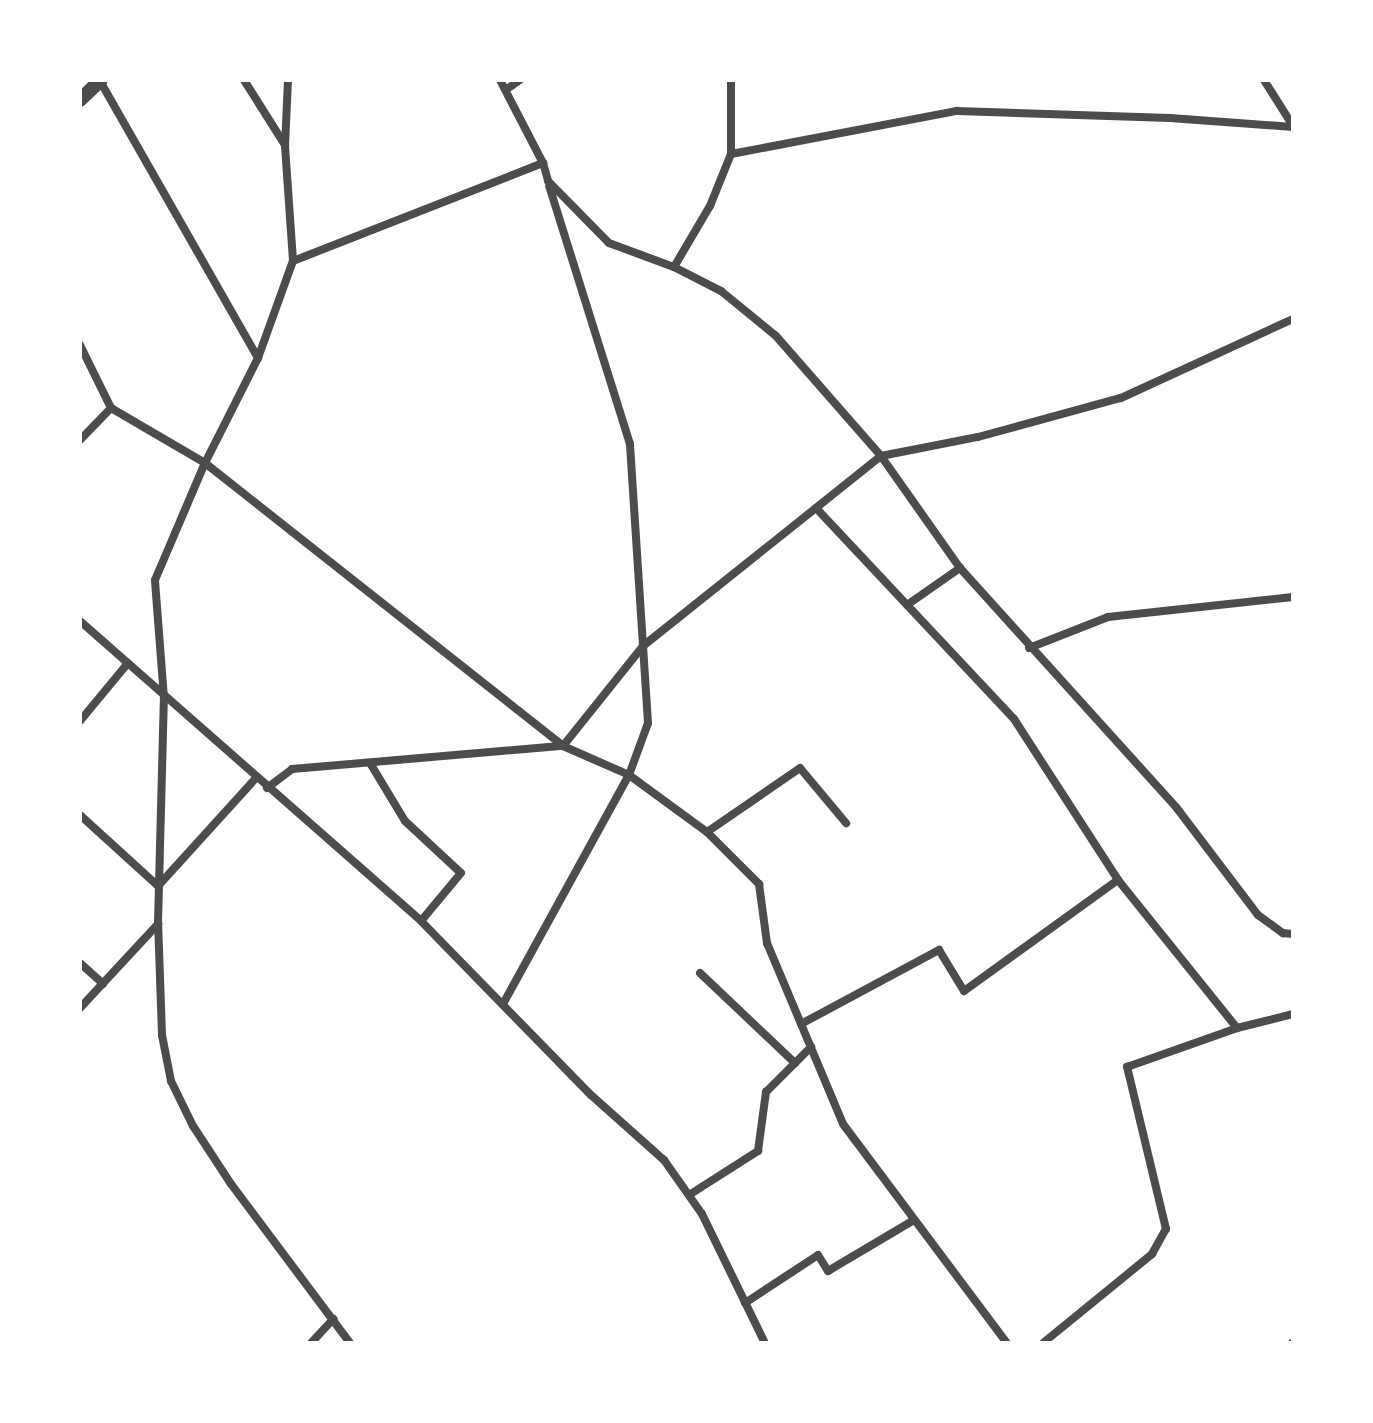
<!DOCTYPE html>
<style>
body{margin:0}
#map{position:relative;width:1373px;height:1423px;overflow:hidden;background:#fff;font-family:Roboto,sans-serif}
div>[style]{position:absolute}
.minor>*{height:8px;margin:-4px;padding:0 4px;transform-origin:4px;border-radius:4px;background:#4c4c4c}
.tertiary>*{height:14px;margin:-7px;padding:0 7px;transform-origin:7px;border-radius:7px;background:#4c4c4c}
span{translate:-50% -50%;white-space:nowrap;text-align:center;line-height:1.15;-webkit-text-stroke:6px #fff;paint-order:stroke}
.frame{position:absolute;inset:0;border:82px solid #fff;pointer-events:none}
</style>
<div id="map">
<div class="minor">
<i style="left:244px;top:80px;width:77px;rotate:57.8deg"></i>
<i style="left:288px;top:80px;width:66px;rotate:92.6deg"></i>
<i style="left:285px;top:146px;width:115px;rotate:86deg"></i>
<i style="left:500px;top:80px;width:93px;rotate:62.6deg"></i>
<i style="left:543px;top:163px;width:19px;rotate:74deg"></i>
<i style="left:548px;top:181px;width:87px;rotate:45.5deg"></i>
<i style="left:609px;top:243px;width:69px;rotate:20.3deg"></i>
<i style="left:674px;top:267px;width:53px;rotate:27.1deg"></i>
<i style="left:721px;top:291px;width:71px;rotate:39.3deg"></i>
<i style="left:776px;top:336px;width:159px;rotate:48.8deg"></i>
<i style="left:881px;top:456px;width:137px;rotate:54.8deg"></i>
<i style="left:960px;top:568px;width:322px;rotate:47.9deg"></i>
<i style="left:1176px;top:807px;width:136px;rotate:52.8deg"></i>
<i style="left:1258px;top:915px;width:31px;rotate:36deg"></i>
<i style="left:1283px;top:933px;width:10px;rotate:6deg"></i>
<i style="left:1264px;top:80px;width:54px;rotate:57.8deg"></i>
<i style="left:100px;top:81px;width:319px;rotate:60.3deg"></i>
<i style="left:507px;top:89px;width:16px;rotate:-35deg"></i>
<i style="left:731px;top:154px;width:230px;rotate:-10.8deg"></i>
<i style="left:957px;top:111px;width:213px;rotate:1.9deg"></i>
<i style="left:1170px;top:118px;width:123px;rotate:4.2deg"></i>
<i style="left:674px;top:267px;width:71px;rotate:-59.5deg"></i>
<i style="left:710px;top:206px;width:56px;rotate:-68deg"></i>
<i style="left:731px;top:154px;width:74px;rotate:-90deg"></i>
<i style="left:80px;top:345px;width:70px;rotate:63.8deg"></i>
<i style="left:111px;top:408px;width:109px;rotate:30.3deg"></i>
<i style="left:205px;top:463px;width:456px;rotate:38.3deg"></i>
<i style="left:563px;top:746px;width:72px;rotate:23.7deg"></i>
<i style="left:629px;top:775px;width:97px;rotate:36.2deg"></i>
<i style="left:707px;top:832px;width:74px;rotate:45deg"></i>
<i style="left:759px;top:884px;width:60px;rotate:82.3deg"></i>
<i style="left:767px;top:943px;width:196px;rotate:67.2deg"></i>
<i style="left:843px;top:1124px;width:274px;rotate:53.2deg"></i>
<i style="left:80px;top:440px;width:45px;rotate:-45.9deg"></i>
<i style="left:816px;top:508px;width:289px;rotate:46.8deg"></i>
<i style="left:1014px;top:719px;width:192px;rotate:57.1deg"></i>
<i style="left:1118px;top:880px;width:190px;rotate:51.2deg"></i>
<i style="left:907px;top:605px;width:65px;rotate:-34.9deg"></i>
<i style="left:80px;top:621px;width:454px;rotate:41.3deg"></i>
<i style="left:421px;top:921px;width:243px;rotate:45.7deg"></i>
<i style="left:591px;top:1095px;width:98px;rotate:41.7deg"></i>
<i style="left:664px;top:1160px;width:66px;rotate:54.9deg"></i>
<i style="left:702px;top:1214px;width:144px;rotate:64deg"></i>
<i style="left:1029px;top:648px;width:85px;rotate:-21.4deg"></i>
<i style="left:1108px;top:617px;width:186px;rotate:-6.2deg"></i>
<i style="left:80px;top:721px;width:75px;rotate:-50.4deg"></i>
<i style="left:370px;top:763px;width:68px;rotate:58.9deg"></i>
<i style="left:405px;top:821px;width:76px;rotate:42.9deg"></i>
<i style="left:461px;top:873px;width:62px;rotate:129.8deg"></i>
<i style="left:267px;top:788px;width:31px;rotate:-37deg"></i>
<i style="left:292px;top:769px;width:272px;rotate:-4.9deg"></i>
<i style="left:563px;top:746px;width:128px;rotate:-51.3deg"></i>
<i style="left:643px;top:646px;width:305px;rotate:-38.6deg"></i>
<i style="left:881px;top:456px;width:99px;rotate:-11.1deg"></i>
<i style="left:978px;top:437px;width:148px;rotate:-15.3deg"></i>
<i style="left:1121px;top:398px;width:189px;rotate:-24.7deg"></i>
<i style="left:80px;top:815px;width:105px;rotate:42.3deg"></i>
<i style="left:158px;top:886px;width:146px;rotate:-47.8deg"></i>
<i style="left:707px;top:832px;width:113px;rotate:-34.5deg"></i>
<i style="left:800px;top:768px;width:72px;rotate:50.1deg"></i>
<i style="left:80px;top:963px;width:31px;rotate:42deg"></i>
<i style="left:700px;top:973px;width:131px;rotate:43.5deg"></i>
<i style="left:503px;top:1004px;width:261px;rotate:-61.2deg"></i>
<i style="left:629px;top:775px;width:55px;rotate:-69.9deg"></i>
<i style="left:648px;top:723px;width:280px;rotate:-93.7deg"></i>
<i style="left:630px;top:444px;width:270px;rotate:-107.4deg"></i>
<i style="left:80px;top:1008px;width:115px;rotate:-47.1deg"></i>
<i style="left:801px;top:1024px;width:157px;rotate:-28.2deg"></i>
<i style="left:939px;top:950px;width:48px;rotate:58.6deg"></i>
<i style="left:964px;top:991px;width:190px;rotate:-35.8deg"></i>
<i style="left:689px;top:1195px;width:82px;rotate:-32.5deg"></i>
<i style="left:758px;top:1151px;width:60px;rotate:-82.3deg"></i>
<i style="left:766px;top:1092px;width:64px;rotate:-45deg"></i>
<i style="left:745px;top:1303px;width:87px;rotate:-33.3deg"></i>
<i style="left:818px;top:1255px;width:19px;rotate:58deg"></i>
<i style="left:828px;top:1271px;width:100px;rotate:-30.7deg"></i>
<i style="left:311px;top:1343px;width:33px;rotate:-47deg"></i>
<i style="left:350px;top:1343px;width:199px;rotate:-126.8deg"></i>
<i style="left:231px;top:1184px;width:69px;rotate:-123.2deg"></i>
<i style="left:193px;top:1126px;width:50px;rotate:-116.1deg"></i>
<i style="left:171px;top:1081px;width:47px;rotate:-101.1deg"></i>
<i style="left:162px;top:1035px;width:112px;rotate:-92deg"></i>
<i style="left:158px;top:923px;width:225px;rotate:-88.5deg"></i>
<i style="left:164px;top:698px;width:118px;rotate:-94.4deg"></i>
<i style="left:155px;top:580px;width:127px;rotate:-66.9deg"></i>
<i style="left:205px;top:463px;width:118px;rotate:-63.2deg"></i>
<i style="left:258px;top:358px;width:103px;rotate:-70.2deg"></i>
<i style="left:293px;top:261px;width:269px;rotate:-21.4deg"></i>
<i style="left:1043px;top:1343px;width:141px;rotate:-39.2deg"></i>
<i style="left:1152px;top:1254px;width:29px;rotate:-61deg"></i>
<i style="left:1166px;top:1229px;width:167px;rotate:-103.5deg"></i>
<i style="left:1127px;top:1067px;width:117px;rotate:-19.5deg"></i>
<i style="left:1237px;top:1028px;width:58px;rotate:-14deg"></i>
<i style="left:1292px;top:1343px;width:1px"></i>
</div>
<div class="tertiary">
<i style="left:80px;top:100px;width:29px;rotate:-44deg"></i>
</div>
<div class="frame"></div>
</div>
